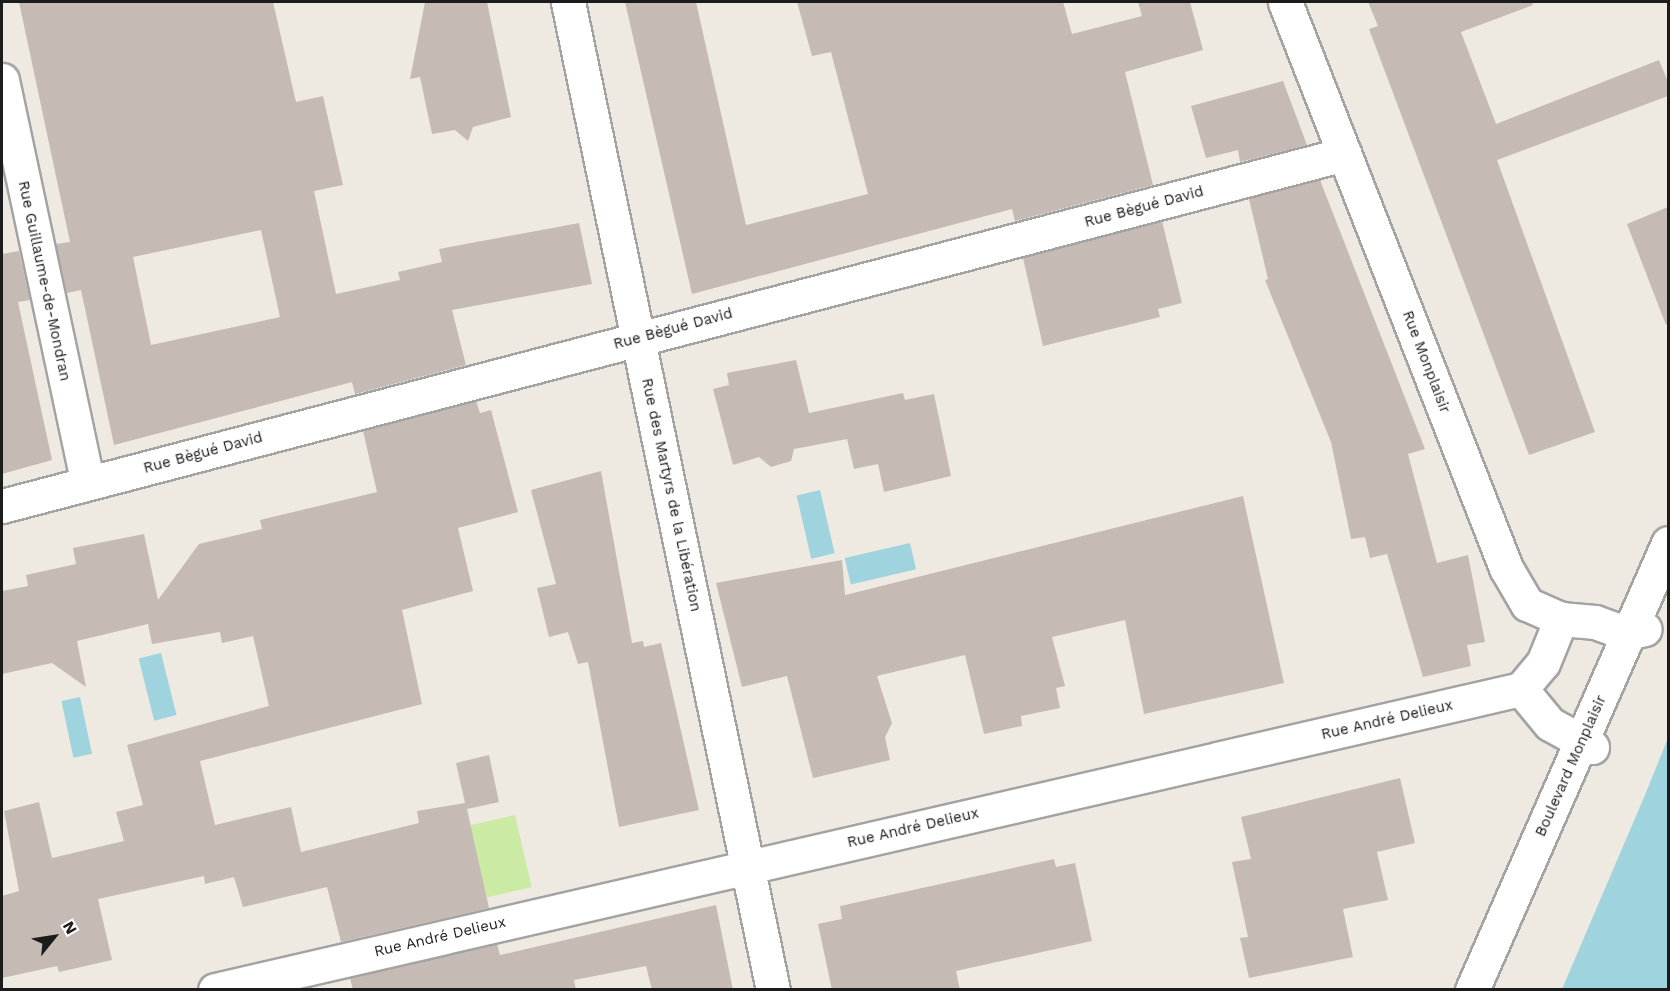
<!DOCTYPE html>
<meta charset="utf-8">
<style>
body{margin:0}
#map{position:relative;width:1670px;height:991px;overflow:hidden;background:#eee9e1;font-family:"Work Sans",sans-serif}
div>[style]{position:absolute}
.grass>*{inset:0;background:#cbeaa4;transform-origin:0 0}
.water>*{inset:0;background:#9fd3dd;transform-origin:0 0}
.building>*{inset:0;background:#c5bbb4}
.roads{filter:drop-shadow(2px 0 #a3a3a3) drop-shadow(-2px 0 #a3a3a3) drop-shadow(0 2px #a3a3a3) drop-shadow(0 -2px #a3a3a3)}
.minor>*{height:33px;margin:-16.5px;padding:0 16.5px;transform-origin:16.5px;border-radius:16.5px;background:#fff}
span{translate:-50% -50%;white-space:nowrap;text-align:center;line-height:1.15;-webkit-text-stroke:4.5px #fff;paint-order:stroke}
.street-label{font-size:15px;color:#1c1c1c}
.frame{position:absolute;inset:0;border:3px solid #1c1c1c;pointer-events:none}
.north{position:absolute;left:24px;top:907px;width:60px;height:60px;-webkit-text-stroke:4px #fff;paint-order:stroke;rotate:60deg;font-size:16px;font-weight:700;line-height:24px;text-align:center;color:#1c1c1c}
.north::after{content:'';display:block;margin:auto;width:21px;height:27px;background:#1c1c1c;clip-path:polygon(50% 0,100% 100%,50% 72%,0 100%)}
</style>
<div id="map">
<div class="grass">
<i style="left:515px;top:815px;width:74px;height:46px;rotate:77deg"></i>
</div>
<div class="water">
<i style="left:820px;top:490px;width:65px;height:24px;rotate:77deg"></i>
<i style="left:910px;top:543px;width:27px;height:67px;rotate:77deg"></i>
<i style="left:161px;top:653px;width:64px;height:23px;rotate:76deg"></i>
<i style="left:80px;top:697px;width:58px;height:19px;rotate:78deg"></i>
<i style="clip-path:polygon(1668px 738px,1668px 989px,1562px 989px,1645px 795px)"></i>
</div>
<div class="building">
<i style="clip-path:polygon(evenodd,19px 2px,273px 2px,296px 102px,323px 96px,343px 185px,314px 191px,336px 294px,400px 280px,398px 272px,442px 262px,439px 249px,579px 223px,592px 284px,452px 310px,466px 365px,355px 394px,352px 382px,114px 445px,81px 290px,67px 293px,56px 244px,70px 242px,19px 2px,261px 230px,280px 317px,151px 345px,133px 257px,261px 230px)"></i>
<i style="clip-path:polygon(425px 2px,487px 2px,511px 117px,473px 127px,468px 141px,455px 130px,432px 134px,420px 77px,410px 79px)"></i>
<i style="clip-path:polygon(625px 2px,696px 2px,746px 225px,868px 194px,831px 52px,812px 56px,797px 2px,1063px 2px,1072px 34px,1142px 16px,1138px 2px,1190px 2px,1203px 50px,1125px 72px,1153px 185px,1015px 221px,1012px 209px,692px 294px)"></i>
<i style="clip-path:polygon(1368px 2px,1532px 2px,1533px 5px,1461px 32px,1496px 124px,1659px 60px,1668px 82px,1668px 96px,1497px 160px,1595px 432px,1529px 455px,1369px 29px,1378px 26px)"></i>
<i style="clip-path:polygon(1283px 81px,1307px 145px,1240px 162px,1238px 150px,1206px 158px,1191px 106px)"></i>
<i style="clip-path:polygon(1320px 180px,1425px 449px,1408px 454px,1437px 563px,1468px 555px,1485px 642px,1467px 645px,1471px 666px,1423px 677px,1387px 554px,1370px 558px,1365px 537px,1351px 539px,1331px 442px,1265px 280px,1268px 279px,1249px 199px)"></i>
<i style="clip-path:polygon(1668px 207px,1668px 324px,1666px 325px,1627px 224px)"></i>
<i style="clip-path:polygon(1162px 221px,1182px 303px,1158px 309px,1160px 317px,1043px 346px,1023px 258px)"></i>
<i style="clip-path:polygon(19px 251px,30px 300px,18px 302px,52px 460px,2px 474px,2px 254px)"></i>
<i style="clip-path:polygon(796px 360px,809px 413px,903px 393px,905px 400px,934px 394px,951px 476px,884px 492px,878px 464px,854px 469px,847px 439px,794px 449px,791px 461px,771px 467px,759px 457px,733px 465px,713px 389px,729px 385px,727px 373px)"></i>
<i style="clip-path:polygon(476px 401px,480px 413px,491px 410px,518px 512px,458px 528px,473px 591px,402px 610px,422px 704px,200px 761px,215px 825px,291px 807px,301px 852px,419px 823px,417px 811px,465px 803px,456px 763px,489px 755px,499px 802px,467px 809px,489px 908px,341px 942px,327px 887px,243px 907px,234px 877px,205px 884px,204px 876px,98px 899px,112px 960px,59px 972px,57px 966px,2px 978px,2px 896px,19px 891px,4px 811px,39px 802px,52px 858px,124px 841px,116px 812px,143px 805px,127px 745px,269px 706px,253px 636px,222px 643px,220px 632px,152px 644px,148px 624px,77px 641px,86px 687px,52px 663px,2px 674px,2px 591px,28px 586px,26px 575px,76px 564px,73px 548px,144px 534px,158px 600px,199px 544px,262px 529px,260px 520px,377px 492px,363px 431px)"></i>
<i style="clip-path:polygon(601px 471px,632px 643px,643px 641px,644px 647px,661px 643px,699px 810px,619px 827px,588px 662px,578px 664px,568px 632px,549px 637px,537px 588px,556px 584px,531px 490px)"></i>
<i style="clip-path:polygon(1243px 496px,1284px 683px,1144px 714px,1125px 620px,1052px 637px,1065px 686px,1056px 688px,1060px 708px,1021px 716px,1022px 726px,984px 734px,965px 655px,877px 676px,892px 723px,885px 737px,890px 760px,813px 778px,787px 676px,742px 687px,716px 583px,842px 560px,845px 595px)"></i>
<i style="clip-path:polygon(1400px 778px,1415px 843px,1377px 852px,1388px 900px,1343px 909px,1353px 957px,1249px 978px,1240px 938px,1248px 937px,1232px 862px,1251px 859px,1241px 817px)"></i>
<i style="clip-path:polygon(1054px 859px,1056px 867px,1075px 863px,1092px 941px,956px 971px,960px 990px,832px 990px,818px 924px,842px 919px,840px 906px)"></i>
<i style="clip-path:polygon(716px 905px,733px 990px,652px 990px,646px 966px,574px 980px,576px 990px,353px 990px,350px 978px,497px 944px,500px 955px)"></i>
</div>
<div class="roads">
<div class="minor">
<i style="left:568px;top:2px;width:1009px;rotate:78.28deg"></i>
<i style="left:1285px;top:2px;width:608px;rotate:68.67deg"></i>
<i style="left:1506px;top:568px;width:42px;rotate:59.7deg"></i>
<i style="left:1527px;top:604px;width:37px;rotate:24deg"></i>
<i style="left:1561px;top:619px;width:34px;rotate:5deg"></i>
<i style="left:1595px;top:622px;width:33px;rotate:20deg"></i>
<i style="left:1626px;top:633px;width:19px;rotate:-12deg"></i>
<i style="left:2px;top:80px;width:412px;rotate:78deg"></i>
<i style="left:2px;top:506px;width:1388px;rotate:-14.69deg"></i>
<i style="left:1521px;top:689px;width:34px;rotate:-50deg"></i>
<i style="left:1543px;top:663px;width:48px;rotate:-67.8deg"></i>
<i style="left:215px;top:990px;width:1340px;rotate:-12.98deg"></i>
<i style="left:1521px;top:689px;width:45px;rotate:50.4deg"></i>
<i style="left:1550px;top:724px;width:48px;rotate:28.7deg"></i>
<i style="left:1472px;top:990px;width:488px;rotate:-66.3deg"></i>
</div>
</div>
<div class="street-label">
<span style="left:1144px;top:207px;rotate:-15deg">Rue Bègué David</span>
<span style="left:44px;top:281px;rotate:78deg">Rue Guillaume-de-Mondran</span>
<span style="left:673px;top:329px;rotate:-15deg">Rue Bègué David</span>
<span style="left:1426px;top:362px;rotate:69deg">Rue Monplaisir</span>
<span style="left:203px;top:453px;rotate:-15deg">Rue Bègué David</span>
<span style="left:671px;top:495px;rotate:78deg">Rue des Martyrs de la Libération</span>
<span style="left:1387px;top:720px;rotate:-13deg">Rue André Delieux</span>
<span style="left:1571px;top:766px;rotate:-66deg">Boulevard Monplaisir</span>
<span style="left:913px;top:828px;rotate:-13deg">Rue André Delieux</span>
<span style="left:440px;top:937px;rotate:-13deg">Rue André Delieux</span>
</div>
<div class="frame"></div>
<div class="north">N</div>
</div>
